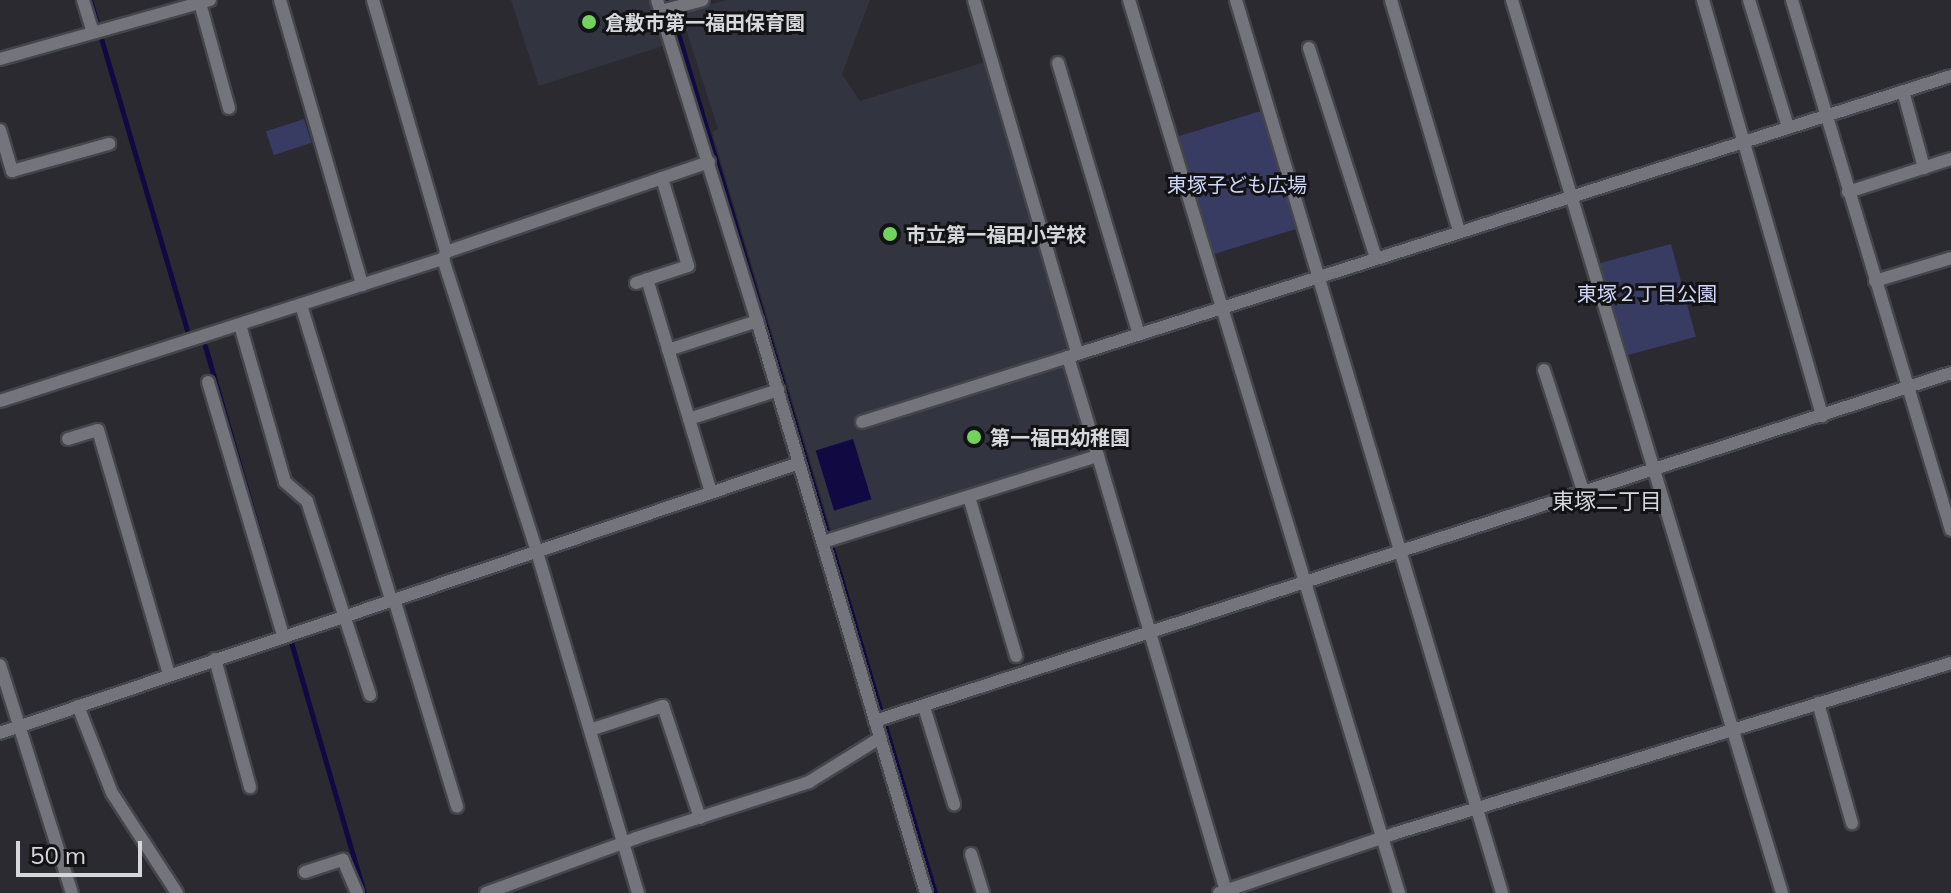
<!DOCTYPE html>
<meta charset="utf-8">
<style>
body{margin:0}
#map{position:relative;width:1951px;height:893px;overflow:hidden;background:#2a2a30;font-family:Mulish,"Noto Sans JP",sans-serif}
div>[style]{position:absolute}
.built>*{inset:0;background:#32343f}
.green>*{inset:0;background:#383b62;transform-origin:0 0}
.water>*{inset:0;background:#110941;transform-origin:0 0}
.stream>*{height:5px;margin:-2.5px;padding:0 2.5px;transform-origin:2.5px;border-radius:2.5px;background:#110941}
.roads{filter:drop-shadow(2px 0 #45464b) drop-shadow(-2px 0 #45464b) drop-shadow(0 2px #45464b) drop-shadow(0 -2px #45464b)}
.minor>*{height:12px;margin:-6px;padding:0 6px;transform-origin:6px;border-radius:6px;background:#74757c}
.dots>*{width:22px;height:22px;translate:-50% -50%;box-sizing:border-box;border:4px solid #131316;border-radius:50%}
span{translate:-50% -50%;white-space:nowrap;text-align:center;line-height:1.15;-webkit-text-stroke:6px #131316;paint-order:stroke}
.poi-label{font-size:20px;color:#d6d7db;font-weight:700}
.left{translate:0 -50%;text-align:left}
.park-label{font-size:20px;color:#d1d6fb}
.neighbourhood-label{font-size:22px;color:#d6d7de}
.scale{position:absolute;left:16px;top:841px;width:126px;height:36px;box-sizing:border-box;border:4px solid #d6d7db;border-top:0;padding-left:10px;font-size:24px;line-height:28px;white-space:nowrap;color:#d6d7db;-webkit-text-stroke:6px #131316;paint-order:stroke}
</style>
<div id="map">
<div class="built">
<i style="clip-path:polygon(511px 0,651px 0,666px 45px,539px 86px)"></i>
<i style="clip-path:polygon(726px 0,870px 0,842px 74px,860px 101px,988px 61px,1070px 347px,856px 417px,860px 429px,1063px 361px,1087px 444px,1082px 453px,831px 530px,712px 132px,718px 129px,681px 14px)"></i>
</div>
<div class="green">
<i style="left:1261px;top:111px;width:123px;height:89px;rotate:73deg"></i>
<i style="left:304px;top:119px;width:25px;height:40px;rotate:72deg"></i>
<i style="left:1671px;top:244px;width:96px;height:74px;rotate:75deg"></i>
</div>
<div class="water">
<i style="left:853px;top:439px;width:63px;height:39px;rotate:73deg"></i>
</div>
<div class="stream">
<i style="left:90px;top:0;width:27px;rotate:73deg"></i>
<i style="left:668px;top:0;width:932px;rotate:73.35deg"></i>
<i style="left:101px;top:38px;width:312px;rotate:73.6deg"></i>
<i style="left:205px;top:346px;width:266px;rotate:73.9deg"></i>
<i style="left:289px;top:635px;width:269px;rotate:73.8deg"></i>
</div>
<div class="roads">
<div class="minor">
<i style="left:83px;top:0;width:34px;rotate:73deg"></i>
<i style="left:280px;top:0;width:297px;rotate:73.9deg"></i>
<i style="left:373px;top:0;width:262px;rotate:73.8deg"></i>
<i style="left:446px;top:252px;width:8px;rotate:113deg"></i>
<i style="left:443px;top:259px;width:308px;rotate:72.2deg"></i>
<i style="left:537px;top:552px;width:356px;rotate:73.5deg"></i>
<i style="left:657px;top:0;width:336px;rotate:72.7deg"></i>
<i style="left:757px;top:321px;width:596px;rotate:73.54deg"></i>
<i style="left:974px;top:0;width:368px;rotate:73.7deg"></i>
<i style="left:1129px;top:0;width:933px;rotate:73.18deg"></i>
<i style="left:1236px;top:0;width:932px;rotate:73.41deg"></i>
<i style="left:1391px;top:0;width:241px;rotate:73.6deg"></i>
<i style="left:1512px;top:0;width:933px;rotate:73.18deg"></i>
<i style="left:1703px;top:0;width:433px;rotate:74deg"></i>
<i style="left:1749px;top:0;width:133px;rotate:72.9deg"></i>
<i style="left:1792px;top:0;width:553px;rotate:73.3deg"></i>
<i style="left:200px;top:3px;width:109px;rotate:74.6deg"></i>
<i style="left:661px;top:11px;width:43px;rotate:-14.7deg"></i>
<i style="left:1309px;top:48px;width:220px;rotate:72.3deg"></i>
<i style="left:0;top:59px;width:218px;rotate:-15.7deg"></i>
<i style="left:1058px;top:63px;width:283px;rotate:73.4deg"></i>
<i style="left:1903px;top:91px;width:80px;rotate:74.7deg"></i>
<i style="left:0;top:130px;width:43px;rotate:73.7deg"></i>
<i style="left:12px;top:171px;width:101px;rotate:-15.6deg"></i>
<i style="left:1848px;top:192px;width:108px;rotate:-17.8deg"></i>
<i style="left:446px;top:252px;width:278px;rotate:-18.9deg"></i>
<i style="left:647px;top:279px;width:223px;rotate:73.3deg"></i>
<i style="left:1875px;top:281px;width:79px;rotate:-16.8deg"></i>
<i style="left:636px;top:283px;width:55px;rotate:-18.1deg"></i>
<i style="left:688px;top:266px;width:92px;rotate:-106.5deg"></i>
<i style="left:301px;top:305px;width:308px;rotate:73deg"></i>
<i style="left:240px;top:325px;width:163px;rotate:74deg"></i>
<i style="left:285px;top:482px;width:29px;rotate:41deg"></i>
<i style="left:307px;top:501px;width:204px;rotate:72deg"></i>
<i style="left:668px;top:350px;width:94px;rotate:-18deg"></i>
<i style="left:1544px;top:370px;width:130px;rotate:72.1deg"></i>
<i style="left:208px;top:382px;width:265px;rotate:73.5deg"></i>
<i style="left:0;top:401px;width:465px;rotate:-17.8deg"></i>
<i style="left:689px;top:419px;width:94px;rotate:-18deg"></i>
<i style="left:862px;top:422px;width:216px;rotate:-17.5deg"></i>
<i style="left:68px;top:439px;width:31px;rotate:-17deg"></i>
<i style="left:98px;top:430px;width:254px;rotate:73.8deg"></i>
<i style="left:1098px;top:456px;width:456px;rotate:73.6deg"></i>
<i style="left:969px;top:497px;width:166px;rotate:73.5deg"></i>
<i style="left:823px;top:542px;width:288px;rotate:-17.4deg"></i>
<i style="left:1098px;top:456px;width:103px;rotate:-106.9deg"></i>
<i style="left:1068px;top:357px;width:927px;rotate:-17.65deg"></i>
<i style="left:394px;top:599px;width:217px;rotate:73.1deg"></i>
<i style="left:215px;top:659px;width:133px;rotate:74.7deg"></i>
<i style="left:0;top:665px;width:239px;rotate:72.5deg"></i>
<i style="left:1818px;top:703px;width:125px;rotate:74.2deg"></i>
<i style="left:78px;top:706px;width:93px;rotate:68.7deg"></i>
<i style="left:112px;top:793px;width:119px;rotate:57deg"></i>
<i style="left:924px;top:707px;width:102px;rotate:72.8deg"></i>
<i style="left:875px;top:721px;width:1131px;rotate:-17.92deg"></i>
<i style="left:590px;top:730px;width:77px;rotate:-18.2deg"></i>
<i style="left:663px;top:706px;width:118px;rotate:71.7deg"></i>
<i style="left:0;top:733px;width:843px;rotate:-18.67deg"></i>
<i style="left:971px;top:854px;width:41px;rotate:72.9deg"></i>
<i style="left:305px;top:872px;width:40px;rotate:-18deg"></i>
<i style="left:343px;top:860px;width:36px;rotate:67deg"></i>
<i style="left:486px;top:893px;width:160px;rotate:-20.1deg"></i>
<i style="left:636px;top:838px;width:182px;rotate:-17.9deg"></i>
<i style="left:809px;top:782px;width:84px;rotate:-31.8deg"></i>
<i style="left:1219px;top:893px;width:187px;rotate:-18.7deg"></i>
<i style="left:1396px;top:833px;width:580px;rotate:-17.03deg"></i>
</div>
</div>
<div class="dots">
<i style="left:589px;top:22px;background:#71d25e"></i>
<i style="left:890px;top:234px;background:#71d25e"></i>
<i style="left:974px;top:437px;background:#71d25e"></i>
</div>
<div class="poi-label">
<span class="left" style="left:605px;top:22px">倉敷市第一福田保育園</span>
<span class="left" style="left:906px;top:234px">市立第一福田小学校</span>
<span class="left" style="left:990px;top:437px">第一福田幼稚園</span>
</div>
<div class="park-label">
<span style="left:1237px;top:184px">東塚子ども広場</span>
<span style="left:1647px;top:293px">東塚２丁目公園</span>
</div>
<div class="neighbourhood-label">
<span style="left:1607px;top:502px">東塚二丁目</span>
</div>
<div class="scale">50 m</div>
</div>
